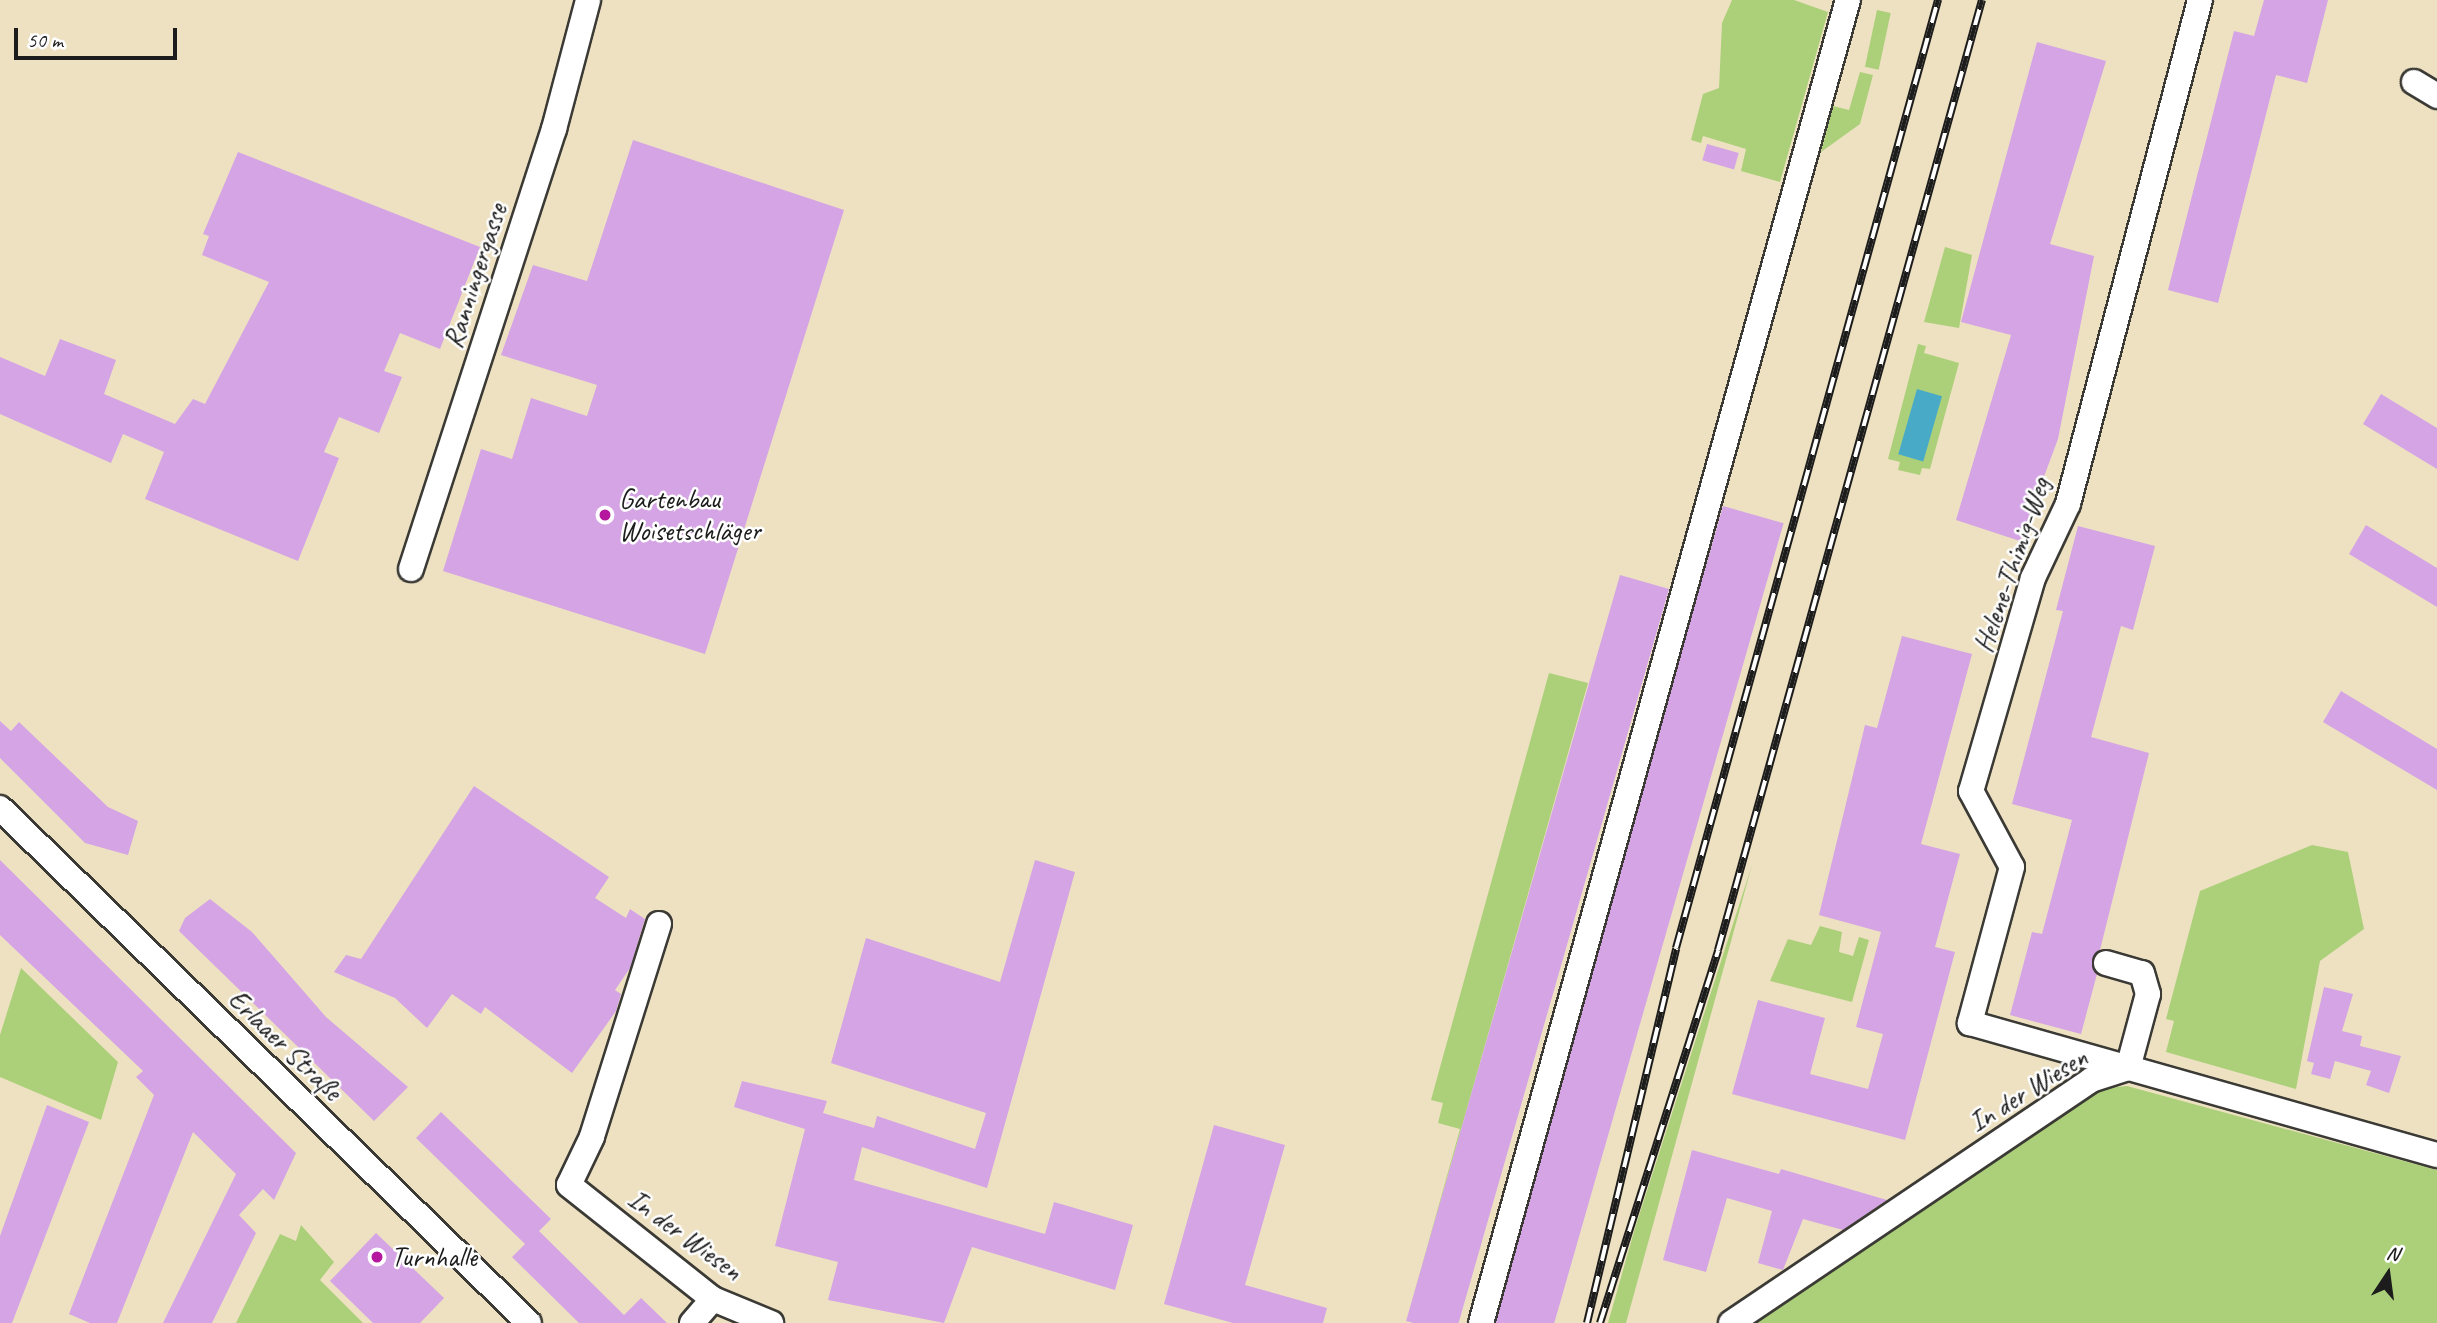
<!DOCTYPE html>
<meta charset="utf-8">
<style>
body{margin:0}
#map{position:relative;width:2437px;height:1323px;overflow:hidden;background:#ede1c2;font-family:Caveat,sans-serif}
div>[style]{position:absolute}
.green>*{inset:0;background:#acd079;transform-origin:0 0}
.water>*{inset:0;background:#49aac8;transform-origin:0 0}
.building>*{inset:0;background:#d4a4e4;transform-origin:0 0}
.roads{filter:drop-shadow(2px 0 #3b3a35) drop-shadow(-2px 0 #3b3a35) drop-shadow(0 2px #3b3a35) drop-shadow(0 -2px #3b3a35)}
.minor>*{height:24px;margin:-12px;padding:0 12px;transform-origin:12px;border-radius:12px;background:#fff}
.rail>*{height:8px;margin-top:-4px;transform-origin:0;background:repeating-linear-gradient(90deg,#fff 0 16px,#1c1c1c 0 32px);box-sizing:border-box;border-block:2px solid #1c1c1c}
.dots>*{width:19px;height:19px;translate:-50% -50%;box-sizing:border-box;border:4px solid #fff;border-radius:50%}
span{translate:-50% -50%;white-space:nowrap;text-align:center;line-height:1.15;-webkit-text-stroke:5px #fff;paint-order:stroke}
.street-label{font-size:28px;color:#1c1c1c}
.poi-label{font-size:28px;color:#1c1c1c}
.left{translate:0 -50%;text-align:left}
.north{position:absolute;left:2353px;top:1239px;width:70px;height:70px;-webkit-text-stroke:5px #fff;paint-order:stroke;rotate:13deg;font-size:19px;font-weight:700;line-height:28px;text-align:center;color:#1c1c1c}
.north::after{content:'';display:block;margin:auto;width:24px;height:32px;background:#1c1c1c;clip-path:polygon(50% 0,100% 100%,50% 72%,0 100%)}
.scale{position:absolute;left:14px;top:28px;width:163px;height:32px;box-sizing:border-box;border:4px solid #1c1c1c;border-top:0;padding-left:9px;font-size:21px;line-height:24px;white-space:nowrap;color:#1c1c1c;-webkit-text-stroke:5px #fff;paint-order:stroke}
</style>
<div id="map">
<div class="green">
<i style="clip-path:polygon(1732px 0,1794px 0,1828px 12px,1780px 182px,1741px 171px,1746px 149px,1703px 136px,1701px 143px,1691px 140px,1703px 94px,1719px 88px,1722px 23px)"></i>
<i style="left:1877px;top:10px;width:14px;height:58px;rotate:12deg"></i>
<i style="clip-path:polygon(1860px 72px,1873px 75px,1860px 124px,1821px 152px,1833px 106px,1849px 110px)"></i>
<i style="clip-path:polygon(1945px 247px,1972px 255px,1959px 328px,1924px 322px)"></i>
<i style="clip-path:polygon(1918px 344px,1926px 346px,1924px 353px,1959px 363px,1930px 469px,1922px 468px,1920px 475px,1898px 470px,1900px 462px,1888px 459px)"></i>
<i style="clip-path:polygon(1549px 673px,1588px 683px,1406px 1323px,1460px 1129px,1438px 1123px,1443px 1103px,1431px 1100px)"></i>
<i style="clip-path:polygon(2312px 845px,2348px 852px,2364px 929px,2320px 961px,2296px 1089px,2166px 1052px,2174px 1021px,2166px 1019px,2200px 891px)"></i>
<i style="clip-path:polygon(1752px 865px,1626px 1323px,1608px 1323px,1635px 1228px)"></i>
<i style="clip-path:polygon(1820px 926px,1842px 932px,1839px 952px,1853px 956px,1859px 937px,1869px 940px,1852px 1002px,1770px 981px,1788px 939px,1811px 945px)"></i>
<i style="clip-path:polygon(21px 968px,118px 1062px,101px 1120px,0 1077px,0 1035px)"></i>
<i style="clip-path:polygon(2127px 1086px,2437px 1170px,2437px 1323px,1742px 1323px,2098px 1089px)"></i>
<i style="clip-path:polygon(301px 1225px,334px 1262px,320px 1280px,363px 1323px,236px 1323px,280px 1234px,296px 1241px)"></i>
</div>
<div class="water">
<i style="left:1917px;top:389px;width:26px;height:68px;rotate:16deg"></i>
</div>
<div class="building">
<i style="clip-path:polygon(2264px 0,2328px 0,2307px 83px,2276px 75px,2218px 303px,2168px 290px,2234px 31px,2254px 36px)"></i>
<i style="clip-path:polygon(2037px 42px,2106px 61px,2050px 244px,2094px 256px,2058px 439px,2020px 541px,1956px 520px,2011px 335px,1961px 322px)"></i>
<i style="clip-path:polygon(633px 140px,844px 210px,705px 654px,443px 571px,481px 449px,512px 459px,531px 398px,587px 416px,597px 385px,501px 355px,533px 265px,587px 281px)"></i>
<i style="left:1707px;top:144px;width:33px;height:17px;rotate:16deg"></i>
<i style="clip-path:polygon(238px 152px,480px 247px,440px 349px,400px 333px,384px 371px,402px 377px,379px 433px,339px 417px,324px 452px,339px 458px,298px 561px,145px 499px,164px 452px,123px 434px,111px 463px,0 414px,0 357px,45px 376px,60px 339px,116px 360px,104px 394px,175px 424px,193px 399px,205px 404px,269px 282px,202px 255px,209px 236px,203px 234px)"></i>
<i style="clip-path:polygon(2381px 394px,2437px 428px,2437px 469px,2363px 424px)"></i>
<i style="left:1723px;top:506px;width:63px;height:848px;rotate:16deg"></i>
<i style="clip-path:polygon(2366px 525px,2437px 568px,2437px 607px,2349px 554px)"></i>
<i style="clip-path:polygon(2078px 526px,2155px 546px,2133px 630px,2121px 626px,2091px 737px,2149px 753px,2100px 950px,2092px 960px,2097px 974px,2081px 1034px,2010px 1015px,2032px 932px,2042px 934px,2072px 820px,2012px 804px,2063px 611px,2056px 610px)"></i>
<i style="left:1620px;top:575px;width:51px;height:776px;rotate:16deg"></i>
<i style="clip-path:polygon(1902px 636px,1972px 654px,1921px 844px,1960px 854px,1935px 947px,1955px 952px,1905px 1140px,1732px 1094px,1758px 1000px,1825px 1018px,1810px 1074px,1868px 1089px,1883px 1034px,1856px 1027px,1881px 932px,1819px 915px,1865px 725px,1877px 728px)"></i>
<i style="clip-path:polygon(2341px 691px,2437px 749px,2437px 790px,2323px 722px)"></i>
<i style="clip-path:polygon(0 721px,11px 731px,19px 722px,108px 807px,138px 821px,128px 855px,85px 843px,0 758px)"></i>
<i style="clip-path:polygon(474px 786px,609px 877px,595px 898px,626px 918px,630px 909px,645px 919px,630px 968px,615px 990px,621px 994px,616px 1011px,572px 1073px,485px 1007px,481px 1014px,452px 994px,427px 1028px,395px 998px,334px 972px,346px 955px,361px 959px)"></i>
<i style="clip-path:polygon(0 860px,296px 1153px,274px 1200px,263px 1189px,239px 1215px,256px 1233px,212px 1323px,163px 1323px,236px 1174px,193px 1132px,117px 1323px,90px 1323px,69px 1314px,154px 1095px,136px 1077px,143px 1071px,0 935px)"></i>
<i style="clip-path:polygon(1035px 860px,1075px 872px,987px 1188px,862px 1147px,854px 1180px,1045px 1234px,1054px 1202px,1133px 1225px,1115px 1290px,972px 1247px,944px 1323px,828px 1300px,838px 1262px,775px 1246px,805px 1129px,734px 1107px,742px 1081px,827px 1101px,823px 1113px,874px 1128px,877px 1116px,975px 1149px,986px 1113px,831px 1063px,866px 938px,1000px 982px)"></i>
<i style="clip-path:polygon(210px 899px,252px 932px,326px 1017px,408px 1087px,374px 1121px,179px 931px,185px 918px)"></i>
<i style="clip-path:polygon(2324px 987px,2353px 994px,2342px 1031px,2362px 1036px,2360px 1046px,2401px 1056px,2389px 1093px,2366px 1085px,2371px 1071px,2335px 1061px,2330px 1079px,2311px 1074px,2314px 1063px,2307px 1061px)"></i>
<i style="clip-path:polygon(47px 1105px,89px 1122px,12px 1323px,0 1323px,0 1236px)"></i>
<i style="clip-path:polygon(441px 1112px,551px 1219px,539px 1231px,624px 1315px,641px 1298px,667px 1323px,579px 1323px,512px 1257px,525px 1244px,416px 1138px)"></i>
<i style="clip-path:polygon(1214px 1125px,1285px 1145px,1245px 1285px,1327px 1308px,1323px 1323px,1233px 1323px,1164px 1304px)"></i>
<i style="clip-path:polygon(1692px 1150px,1779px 1174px,1781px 1169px,1887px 1200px,1843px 1230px,1803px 1219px,1783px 1270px,1758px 1263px,1772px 1211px,1727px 1198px,1706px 1272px,1663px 1260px)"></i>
<i style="clip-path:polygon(376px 1233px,444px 1298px,420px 1323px,373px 1323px,330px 1281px)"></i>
</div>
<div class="roads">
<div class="minor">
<i style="left:2200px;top:0;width:521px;rotate:104.68deg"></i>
<i style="left:2068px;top:504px;width:82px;rotate:115.3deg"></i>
<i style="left:2033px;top:578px;width:222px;rotate:106.2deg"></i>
<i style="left:1971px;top:791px;width:86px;rotate:61.7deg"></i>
<i style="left:2012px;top:867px;width:162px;rotate:105.1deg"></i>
<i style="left:1970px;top:1023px;width:485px;rotate:15.8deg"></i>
<i style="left:2414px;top:82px;width:27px;rotate:31deg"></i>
<i style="left:411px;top:569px;width:463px;rotate:-72deg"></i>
<i style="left:554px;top:129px;width:133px;rotate:-75.2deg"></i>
<i style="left:0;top:808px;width:738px;rotate:44.23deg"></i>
<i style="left:659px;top:924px;width:223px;rotate:107.5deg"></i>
<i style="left:592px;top:1137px;width:53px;rotate:115.6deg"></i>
<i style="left:569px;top:1185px;width:184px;rotate:38.4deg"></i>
<i style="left:713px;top:1299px;width:63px;rotate:22.5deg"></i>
<i style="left:2106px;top:963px;width:37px;rotate:16deg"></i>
<i style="left:2142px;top:973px;width:22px;rotate:74deg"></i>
<i style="left:2148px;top:994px;width:77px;rotate:105.1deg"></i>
<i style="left:692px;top:1323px;width:32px;rotate:-49deg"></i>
<i style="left:1481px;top:1323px;width:1373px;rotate:-74.5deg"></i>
<i style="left:1731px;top:1323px;width:434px;rotate:-34deg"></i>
<i style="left:2091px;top:1080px;width:39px;rotate:-18deg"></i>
</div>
</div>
<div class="rail">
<i style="left:1587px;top:1323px;width:385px;rotate:-76.6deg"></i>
<i style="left:1676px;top:948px;width:984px;rotate:-74.55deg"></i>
<i style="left:1600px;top:1323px;width:391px;rotate:-72.4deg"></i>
<i style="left:1718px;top:950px;width:986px;rotate:-74.47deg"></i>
</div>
<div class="dots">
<i style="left:605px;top:515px;background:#b5179e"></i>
<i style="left:377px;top:1257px;background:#b5179e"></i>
</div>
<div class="street-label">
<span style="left:475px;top:276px;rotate:-72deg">Ranningergasse</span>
<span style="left:2012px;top:565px;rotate:-71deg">Helene-Thimig-Weg</span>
<span style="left:285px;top:1045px;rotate:44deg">Erlaaer Straße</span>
<span style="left:2028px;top:1090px;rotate:-32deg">In der Wiesen</span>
<span style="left:685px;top:1235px;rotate:36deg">In der Wiesen</span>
</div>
<div class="poi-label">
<span class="left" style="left:619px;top:515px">Gartenbau<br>Woisetschläger</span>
<span class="left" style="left:391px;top:1257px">Turnhalle</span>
</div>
<div class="north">N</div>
<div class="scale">50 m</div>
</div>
